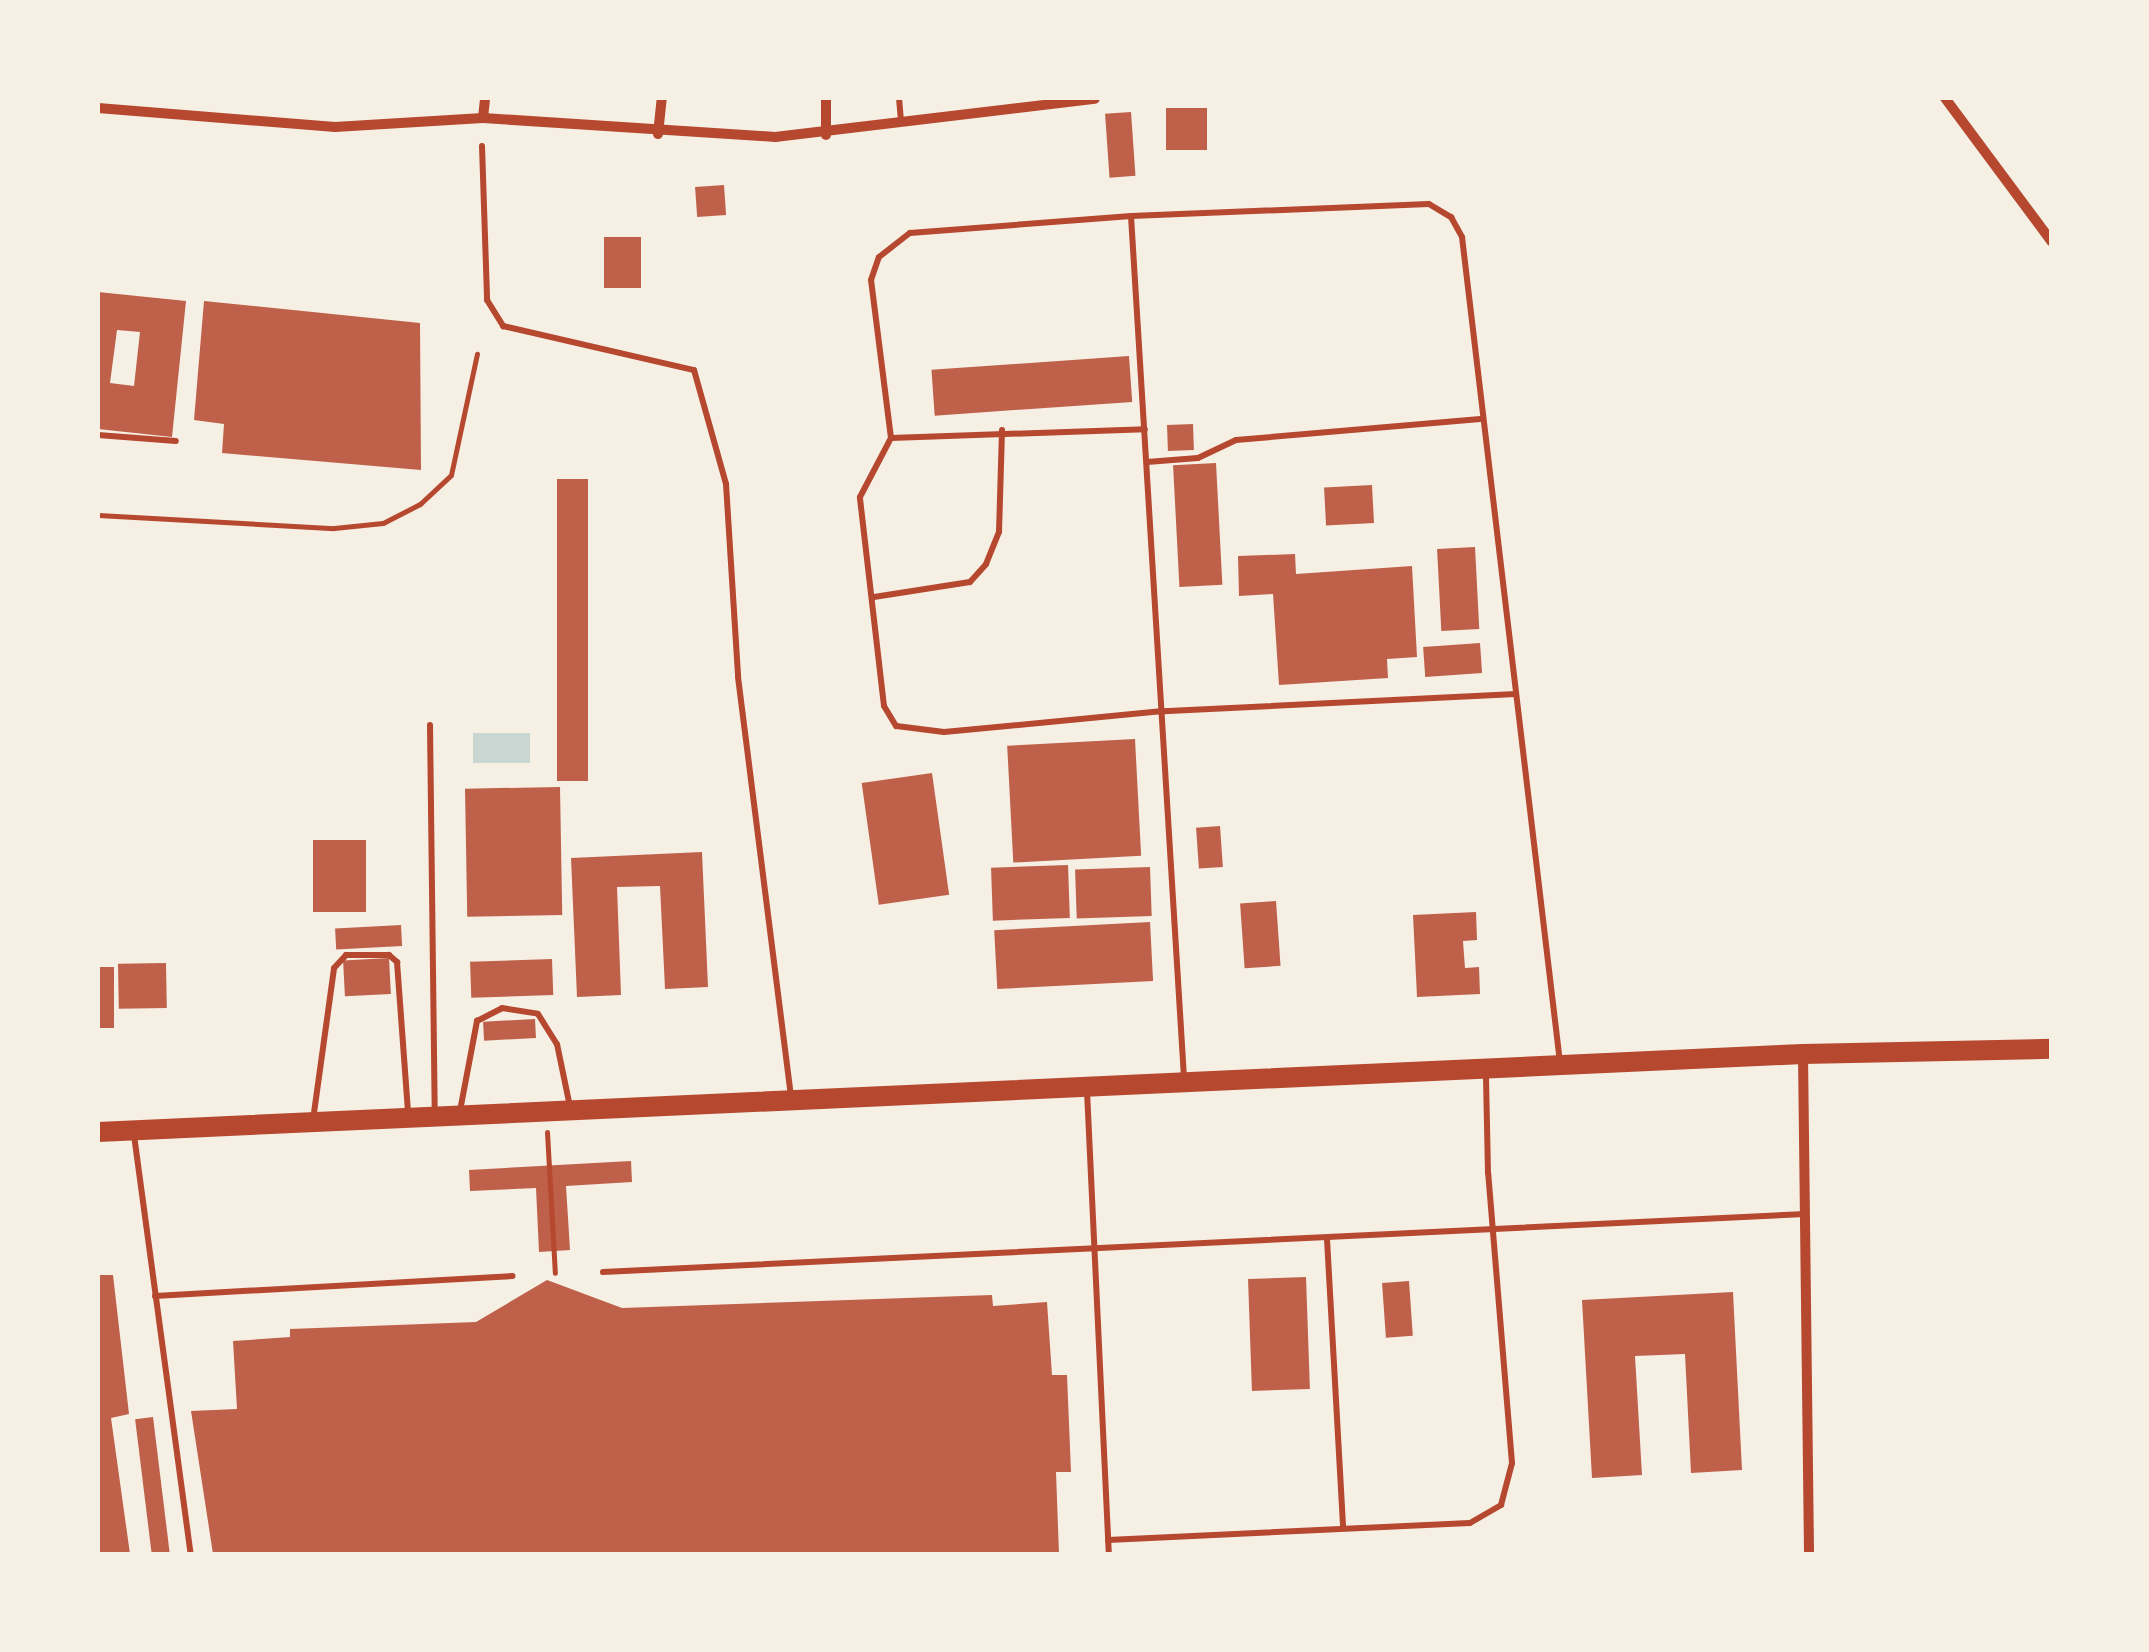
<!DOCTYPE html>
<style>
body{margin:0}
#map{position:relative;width:2149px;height:1652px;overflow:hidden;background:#f6efe4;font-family:Lato,sans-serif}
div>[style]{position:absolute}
.water>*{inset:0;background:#c9d6d2;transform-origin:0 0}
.building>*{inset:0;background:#bf614a;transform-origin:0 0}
.path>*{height:5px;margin:-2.5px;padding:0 2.5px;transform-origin:2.5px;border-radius:2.5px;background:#b5482f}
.service>*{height:6px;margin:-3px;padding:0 3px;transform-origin:3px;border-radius:3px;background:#b5482f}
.minor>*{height:10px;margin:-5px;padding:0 5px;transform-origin:5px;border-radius:5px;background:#b5482f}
.primary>*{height:20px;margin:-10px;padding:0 10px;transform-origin:10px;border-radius:10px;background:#b5482f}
span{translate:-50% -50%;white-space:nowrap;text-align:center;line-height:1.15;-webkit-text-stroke:8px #f6efe4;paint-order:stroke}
.frame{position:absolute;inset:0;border:100px solid #f6efe4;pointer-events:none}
</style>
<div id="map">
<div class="water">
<i style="left:473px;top:733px;width:57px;height:30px"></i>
</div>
<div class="building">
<i style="left:1166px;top:108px;width:41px;height:42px"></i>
<i style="left:1131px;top:112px;width:64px;height:26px;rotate:86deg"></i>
<i style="left:724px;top:185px;width:30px;height:29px;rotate:86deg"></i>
<i style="left:641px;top:237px;width:51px;height:37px;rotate:90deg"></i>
<i style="clip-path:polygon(evenodd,98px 292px,186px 301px,172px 437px,98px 429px,98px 292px,117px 330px,140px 332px,134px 386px,110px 383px,117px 330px)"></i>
<i style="clip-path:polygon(204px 301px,420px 323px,421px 470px,222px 453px,224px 424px,194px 420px)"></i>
<i style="left:1129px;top:356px;width:46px;height:198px;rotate:86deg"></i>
<i style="left:1193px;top:424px;width:26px;height:26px;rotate:88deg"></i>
<i style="left:1216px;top:463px;width:122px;height:43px;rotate:87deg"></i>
<i style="left:557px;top:479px;width:31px;height:302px"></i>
<i style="left:1372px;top:485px;width:38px;height:48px;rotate:87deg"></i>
<i style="left:1475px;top:547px;width:82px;height:38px;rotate:87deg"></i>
<i style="clip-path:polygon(1295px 554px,1296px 574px,1412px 566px,1417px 657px,1387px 659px,1388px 678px,1279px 685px,1273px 594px,1239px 596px,1238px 556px)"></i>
<i style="left:1480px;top:643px;width:30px;height:57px;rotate:86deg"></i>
<i style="left:1135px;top:739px;width:117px;height:128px;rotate:87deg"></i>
<i style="left:932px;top:773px;width:123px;height:71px;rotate:82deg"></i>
<i style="left:560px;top:787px;width:128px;height:95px;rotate:89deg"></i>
<i style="left:1220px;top:826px;width:41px;height:24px;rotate:86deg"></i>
<i style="left:313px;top:840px;width:53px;height:72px"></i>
<i style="clip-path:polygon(702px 852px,708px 987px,665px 989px,660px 886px,617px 887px,621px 995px,577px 997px,571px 858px)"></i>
<i style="left:1068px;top:865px;width:53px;height:77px;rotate:88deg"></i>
<i style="left:1150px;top:867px;width:49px;height:75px;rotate:88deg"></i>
<i style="left:1276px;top:901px;width:65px;height:36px;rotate:86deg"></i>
<i style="clip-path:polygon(1476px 912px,1477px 940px,1463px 941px,1465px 968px,1479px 967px,1480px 994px,1417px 997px,1413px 915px)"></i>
<i style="left:1150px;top:922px;width:59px;height:156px;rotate:87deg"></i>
<i style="left:401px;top:925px;width:21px;height:66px;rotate:87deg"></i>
<i style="left:389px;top:958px;width:36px;height:46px;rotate:87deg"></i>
<i style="left:552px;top:959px;width:36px;height:82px;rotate:88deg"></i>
<i style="left:166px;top:963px;width:45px;height:48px;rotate:89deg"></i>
<i style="left:98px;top:967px;width:16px;height:61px"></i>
<i style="left:535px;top:1019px;width:19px;height:52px;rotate:87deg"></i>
<i style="clip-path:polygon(631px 1161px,632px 1182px,566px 1186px,570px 1250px,539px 1252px,536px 1188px,470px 1191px,469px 1170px)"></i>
<i style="clip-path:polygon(98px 1275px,113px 1275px,129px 1414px,111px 1418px,130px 1554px,98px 1554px)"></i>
<i style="left:1306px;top:1277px;width:112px;height:58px;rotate:88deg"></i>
<i style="clip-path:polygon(547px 1280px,622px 1308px,992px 1295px,993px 1306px,1047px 1302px,1052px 1375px,1067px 1375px,1071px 1472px,1056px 1472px,1059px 1554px,213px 1554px,191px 1411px,237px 1409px,233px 1341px,290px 1337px,290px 1329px,476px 1322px)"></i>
<i style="left:1409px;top:1281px;width:55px;height:27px;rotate:86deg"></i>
<i style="clip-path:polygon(1733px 1292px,1742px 1470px,1691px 1473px,1685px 1354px,1635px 1356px,1642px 1475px,1592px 1478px,1582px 1300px)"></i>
<i style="left:153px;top:1417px;width:138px;height:18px;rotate:83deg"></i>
</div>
<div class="path">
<i style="left:98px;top:515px;width:236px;rotate:3.2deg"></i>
<i style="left:334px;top:528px;width:49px;rotate:-5.8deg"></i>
<i style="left:383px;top:523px;width:42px;rotate:-27.2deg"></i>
<i style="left:420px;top:504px;width:42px;rotate:-43.1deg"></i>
<i style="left:451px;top:475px;width:124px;rotate:-77.9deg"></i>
<i style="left:547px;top:1132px;width:141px;rotate:86.8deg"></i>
</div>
<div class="service">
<i style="left:899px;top:98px;width:23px;rotate:85deg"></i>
<i style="left:482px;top:146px;width:154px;rotate:88.1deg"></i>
<i style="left:487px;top:300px;width:31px;rotate:58deg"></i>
<i style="left:503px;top:326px;width:196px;rotate:13deg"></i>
<i style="left:694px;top:370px;width:118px;rotate:74.3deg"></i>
<i style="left:726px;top:484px;width:193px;rotate:86.4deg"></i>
<i style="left:738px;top:677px;width:421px;rotate:82.8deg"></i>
<i style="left:1131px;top:216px;width:864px;rotate:86.48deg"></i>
<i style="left:98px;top:435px;width:78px;rotate:4.4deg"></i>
<i style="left:891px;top:438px;width:254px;rotate:-2deg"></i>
<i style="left:1147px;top:462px;width:51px;rotate:-4.5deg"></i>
<i style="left:1198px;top:458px;width:42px;rotate:-25.3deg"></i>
<i style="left:1236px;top:440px;width:248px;rotate:-4.9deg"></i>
<i style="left:874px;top:597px;width:97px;rotate:-8.9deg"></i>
<i style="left:970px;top:582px;width:24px;rotate:-48deg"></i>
<i style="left:986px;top:564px;width:35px;rotate:-68deg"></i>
<i style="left:999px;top:532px;width:102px;rotate:-88.3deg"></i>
<i style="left:1516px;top:694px;width:353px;rotate:177.2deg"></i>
<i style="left:1163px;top:711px;width:220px;rotate:174.5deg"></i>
<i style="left:944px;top:732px;width:48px;rotate:-172.9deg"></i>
<i style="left:896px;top:726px;width:23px;rotate:-121deg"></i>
<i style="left:884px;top:706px;width:210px;rotate:-96.6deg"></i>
<i style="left:860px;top:497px;width:67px;rotate:-62.3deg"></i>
<i style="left:891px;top:438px;width:159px;rotate:-97.2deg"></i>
<i style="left:871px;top:280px;width:24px;rotate:-71deg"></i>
<i style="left:879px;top:257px;width:39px;rotate:-38deg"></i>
<i style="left:910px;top:233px;width:222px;rotate:-4.4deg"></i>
<i style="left:1131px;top:216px;width:298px;rotate:-2.3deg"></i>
<i style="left:1429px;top:204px;width:26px;rotate:31deg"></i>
<i style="left:1451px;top:217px;width:23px;rotate:61deg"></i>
<i style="left:1462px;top:237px;width:831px;rotate:83.23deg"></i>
<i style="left:430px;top:725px;width:389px;rotate:89.3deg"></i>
<i style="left:1087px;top:1091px;width:464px;rotate:87.3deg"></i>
<i style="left:460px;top:1111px;width:92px;rotate:-79.3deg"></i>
<i style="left:477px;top:1021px;width:28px;rotate:-27deg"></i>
<i style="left:502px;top:1008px;width:36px;rotate:9deg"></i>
<i style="left:538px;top:1014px;width:36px;rotate:58deg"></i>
<i style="left:557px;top:1044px;width:64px;rotate:78.3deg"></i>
<i style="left:313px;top:1120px;width:153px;rotate:-82.1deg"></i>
<i style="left:334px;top:968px;width:18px;rotate:-47deg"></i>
<i style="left:346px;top:955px;width:43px"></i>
<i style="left:389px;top:955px;width:11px;rotate:41deg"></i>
<i style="left:397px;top:962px;width:151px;rotate:85.8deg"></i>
<i style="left:134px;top:1135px;width:423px;rotate:82.3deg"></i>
<i style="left:1327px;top:1239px;width:287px;rotate:86.8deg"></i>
<i style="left:603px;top:1272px;width:1204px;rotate:-2.76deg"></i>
<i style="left:155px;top:1296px;width:358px;rotate:-3.2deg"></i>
<i style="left:1108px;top:1540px;width:362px;rotate:-2.7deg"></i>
<i style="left:1470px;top:1523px;width:36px;rotate:-30deg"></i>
<i style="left:1501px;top:1505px;width:43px;rotate:-75.3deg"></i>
<i style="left:1512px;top:1463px;width:291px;rotate:-94.7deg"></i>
<i style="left:1488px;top:1173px;width:99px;rotate:-91.2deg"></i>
</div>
<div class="minor">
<i style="left:1945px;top:98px;width:179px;rotate:53.4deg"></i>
<i style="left:98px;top:108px;width:238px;rotate:4.6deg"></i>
<i style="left:335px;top:127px;width:148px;rotate:-3.5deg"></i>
<i style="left:483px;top:118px;width:293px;rotate:3.7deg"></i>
<i style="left:775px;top:137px;width:322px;rotate:-6.8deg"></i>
<i style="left:483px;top:118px;width:20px;rotate:-84deg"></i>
<i style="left:658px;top:134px;width:36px;rotate:-84deg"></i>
<i style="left:826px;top:135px;width:37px;rotate:-90deg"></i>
<i style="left:1803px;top:1054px;width:500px;rotate:89.31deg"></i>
</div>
<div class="primary">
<i style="left:98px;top:1132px;width:1707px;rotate:-2.62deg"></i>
<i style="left:1803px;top:1054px;width:249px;rotate:-1.2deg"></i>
</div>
<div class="frame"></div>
</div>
